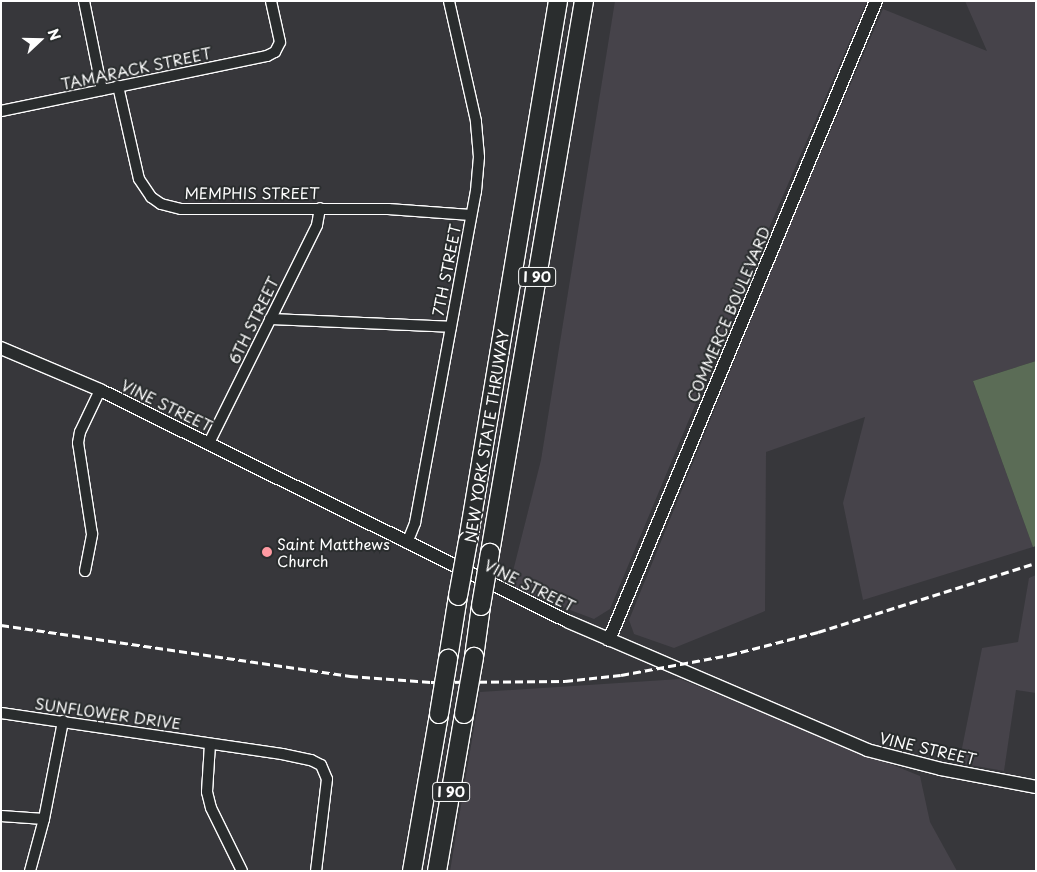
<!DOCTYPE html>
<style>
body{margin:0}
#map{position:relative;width:1037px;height:872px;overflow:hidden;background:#37373b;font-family:"Playpen Sans",sans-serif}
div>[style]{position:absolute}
.built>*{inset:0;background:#46434a}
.green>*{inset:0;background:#5b6c56}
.roads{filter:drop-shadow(1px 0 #fff) drop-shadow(-1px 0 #fff) drop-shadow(0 1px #fff) drop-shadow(0 -1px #fff)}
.minor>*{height:10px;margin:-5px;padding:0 5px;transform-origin:5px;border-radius:5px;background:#2a2d2e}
.tertiary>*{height:12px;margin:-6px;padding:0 6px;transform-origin:6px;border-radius:6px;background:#2a2d2e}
.motorway>*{height:18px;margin:-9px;padding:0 9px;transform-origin:9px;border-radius:9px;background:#2a2d2e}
.rail>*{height:2.5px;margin-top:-1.25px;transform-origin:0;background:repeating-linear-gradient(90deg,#fff 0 8px,transparent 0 12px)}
.bridges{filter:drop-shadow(1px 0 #fff) drop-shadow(-1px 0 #fff) drop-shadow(0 1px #fff) drop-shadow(0 -1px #fff)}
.motorway-bridge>*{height:18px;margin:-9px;padding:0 9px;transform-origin:9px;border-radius:9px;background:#2a2d2e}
.dots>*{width:14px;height:14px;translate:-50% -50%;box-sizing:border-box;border:2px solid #2a2d2e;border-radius:50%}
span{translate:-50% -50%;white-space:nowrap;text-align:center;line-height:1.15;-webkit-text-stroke:4px #2a2d2e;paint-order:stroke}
.shield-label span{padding:1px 4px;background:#2a2d2e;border:1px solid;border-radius:4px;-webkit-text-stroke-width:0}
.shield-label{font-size:14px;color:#fff;font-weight:700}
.street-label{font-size:15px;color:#fff}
.poi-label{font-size:15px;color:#fff}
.left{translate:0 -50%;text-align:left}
.frame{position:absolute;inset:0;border:2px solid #fff;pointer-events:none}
.north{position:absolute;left:15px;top:15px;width:50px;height:50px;-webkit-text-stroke:4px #2a2d2e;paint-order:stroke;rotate:69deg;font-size:14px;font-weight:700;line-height:20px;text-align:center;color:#fff}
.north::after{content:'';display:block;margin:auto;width:18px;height:22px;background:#fff;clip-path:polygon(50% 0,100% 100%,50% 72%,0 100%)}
</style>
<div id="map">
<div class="built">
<i style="clip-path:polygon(615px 1px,867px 1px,766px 235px,610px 609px,594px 619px,509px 587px,541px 460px)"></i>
<i style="clip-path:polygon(965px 1px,1036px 1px,1036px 361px,973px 381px,1033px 547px,863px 600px,843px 503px,865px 417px,766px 452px,765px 611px,674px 648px,634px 634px,629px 620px,786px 234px,883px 9px,987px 51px)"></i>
<i style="clip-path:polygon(1036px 575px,1036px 693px,1016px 690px,1004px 771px,959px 763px,982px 648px,1018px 642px,1029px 578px)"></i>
<i style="clip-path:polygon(680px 679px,920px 776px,930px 822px,957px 871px,450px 871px,480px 692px)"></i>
</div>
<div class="green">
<i style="clip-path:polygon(1036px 361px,1036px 546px,1033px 547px,973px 381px)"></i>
</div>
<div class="roads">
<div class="minor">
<i style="left:84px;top:1px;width:91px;rotate:78.6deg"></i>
<i style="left:118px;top:86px;width:95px;rotate:77.3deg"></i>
<i style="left:139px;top:179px;width:22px;rotate:56deg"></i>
<i style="left:151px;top:197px;width:12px;rotate:35deg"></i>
<i style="left:161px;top:204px;width:21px;rotate:14deg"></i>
<i style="left:181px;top:209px;width:207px"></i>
<i style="left:388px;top:209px;width:83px;rotate:4.1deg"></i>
<i style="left:1px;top:111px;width:272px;rotate:-11.7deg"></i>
<i style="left:267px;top:56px;width:9px;rotate:-27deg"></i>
<i style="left:275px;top:52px;width:11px;rotate:-63deg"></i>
<i style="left:280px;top:42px;width:42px;rotate:-102.4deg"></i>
<i style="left:270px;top:319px;width:181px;rotate:2.5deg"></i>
<i style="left:209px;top:443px;width:243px;rotate:-63.6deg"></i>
<i style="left:317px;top:225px;width:17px;rotate:-80deg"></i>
<i style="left:407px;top:543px;width:22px;rotate:-68deg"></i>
<i style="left:415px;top:523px;width:338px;rotate:-79.6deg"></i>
<i style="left:476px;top:191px;width:34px;rotate:-85deg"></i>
<i style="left:479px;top:157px;width:36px;rotate:-95deg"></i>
<i style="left:476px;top:121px;width:123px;rotate:-102.7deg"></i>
<i style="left:85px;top:571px;width:38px;rotate:-79deg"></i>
<i style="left:92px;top:534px;width:92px;rotate:-98.7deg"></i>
<i style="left:78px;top:443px;width:11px;rotate:-80deg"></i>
<i style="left:80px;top:432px;width:47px;rotate:-64.5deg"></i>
<i style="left:1px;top:713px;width:284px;rotate:8.3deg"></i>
<i style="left:282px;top:754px;width:30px;rotate:12deg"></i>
<i style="left:311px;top:760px;width:11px;rotate:27deg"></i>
<i style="left:321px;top:765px;width:15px;rotate:67deg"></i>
<i style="left:327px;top:779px;width:93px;rotate:96.8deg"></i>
<i style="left:210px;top:744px;width:48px;rotate:93.6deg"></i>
<i style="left:207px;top:792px;width:16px;rotate:76deg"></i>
<i style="left:211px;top:808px;width:70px;rotate:63.8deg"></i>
<i style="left:1px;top:816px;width:43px;rotate:4deg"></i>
<i style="left:30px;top:871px;width:54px;rotate:-74.9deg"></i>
<i style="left:44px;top:819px;width:100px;rotate:-79deg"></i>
</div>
<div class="tertiary">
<i style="left:1px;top:348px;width:108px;rotate:23deg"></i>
<i style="left:100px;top:390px;width:523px;rotate:26.32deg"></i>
<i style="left:569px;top:622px;width:324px;rotate:23.2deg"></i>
<i style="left:867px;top:750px;width:76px;rotate:14.4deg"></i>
<i style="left:941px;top:769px;width:97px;rotate:10.7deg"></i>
<i style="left:609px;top:640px;width:693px;rotate:-67.32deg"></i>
</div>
<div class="motorway">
<i style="left:468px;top:541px;width:547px;rotate:-80.54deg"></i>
<i style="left:490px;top:553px;width:560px;rotate:-80.34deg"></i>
<i style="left:474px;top:657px;width:51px;rotate:-82.2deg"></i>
<i style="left:448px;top:659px;width:64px;rotate:-81deg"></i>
<i style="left:412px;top:871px;width:159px;rotate:-80.2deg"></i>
<i style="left:437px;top:871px;width:159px;rotate:-80.2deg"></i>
</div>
</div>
<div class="rail">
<i style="left:1px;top:625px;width:353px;rotate:8.3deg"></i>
<i style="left:350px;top:676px;width:81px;rotate:4.2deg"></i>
<i style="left:431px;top:682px;width:134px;rotate:-0.4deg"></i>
<i style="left:565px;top:681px;width:56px;rotate:-6.1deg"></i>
<i style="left:621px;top:675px;width:110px;rotate:-10.5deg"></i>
<i style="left:729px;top:655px;width:92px;rotate:-14.5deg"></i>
<i style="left:818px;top:632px;width:229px;rotate:-17.6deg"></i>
</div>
<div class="bridges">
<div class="motorway-bridge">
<i style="left:458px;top:596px;width:56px;rotate:-79.7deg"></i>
<i style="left:481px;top:606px;width:54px;rotate:-80.4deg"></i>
<i style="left:439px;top:714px;width:56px;rotate:-80.7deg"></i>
<i style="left:464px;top:714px;width:58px;rotate:-80deg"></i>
</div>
</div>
<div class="dots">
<i style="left:267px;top:552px;background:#ff9aa2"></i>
</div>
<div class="shield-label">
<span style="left:537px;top:277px">I 90</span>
<span style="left:451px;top:792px">I 90</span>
</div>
<div class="street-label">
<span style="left:136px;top:68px;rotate:-12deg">TAMARACK STREET</span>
<span style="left:252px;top:193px">MEMPHIS STREET</span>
<span style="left:446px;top:270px;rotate:-79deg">7TH STREET</span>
<span style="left:728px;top:314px;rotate:-67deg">COMMERCE BOULEVARD</span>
<span style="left:253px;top:320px;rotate:-64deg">6TH STREET</span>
<span style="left:167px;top:405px;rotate:26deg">VINE STREET</span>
<span style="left:486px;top:436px;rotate:-81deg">NEW YORK STATE THRUWAY</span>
<span style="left:530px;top:585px;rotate:26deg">VINE STREET</span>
<span style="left:108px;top:713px;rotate:8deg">SUNFLOWER DRIVE</span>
<span style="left:928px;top:748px;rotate:13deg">VINE STREET</span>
</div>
<div class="poi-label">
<span class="left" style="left:277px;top:552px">Saint Matthews<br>Church</span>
</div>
<div class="frame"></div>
<div class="north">N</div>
</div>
